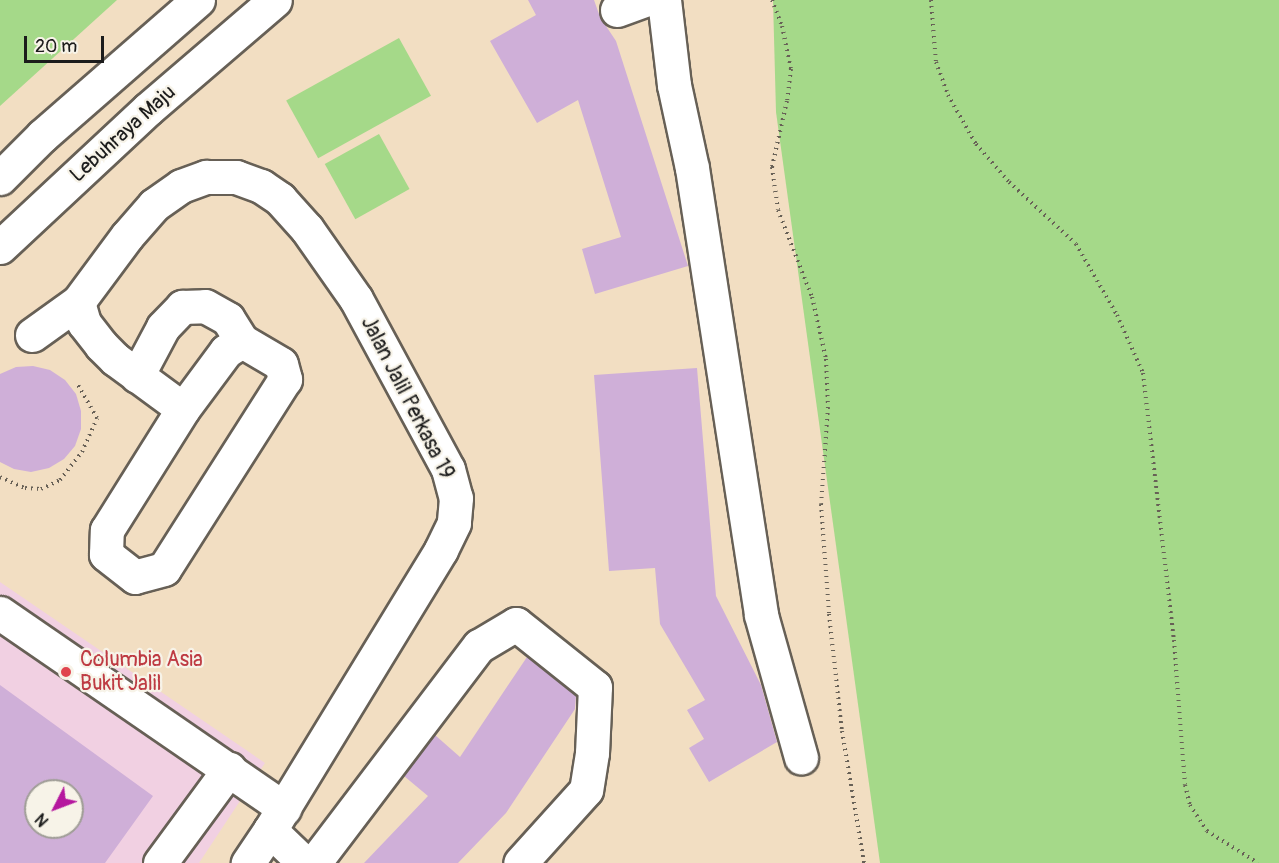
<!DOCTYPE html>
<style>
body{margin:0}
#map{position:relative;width:1279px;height:863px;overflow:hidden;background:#f2dec2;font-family:Pangolin,sans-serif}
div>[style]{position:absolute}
.built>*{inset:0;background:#f1d0e2}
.green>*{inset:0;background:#a5d989;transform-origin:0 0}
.building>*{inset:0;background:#cfafd8}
.path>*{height:4px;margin-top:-2px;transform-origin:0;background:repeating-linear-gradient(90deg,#676056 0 1.5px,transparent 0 6px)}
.roads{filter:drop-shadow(2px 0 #676056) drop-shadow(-2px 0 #676056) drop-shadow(0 2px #676056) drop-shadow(0 -2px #676056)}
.minor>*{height:33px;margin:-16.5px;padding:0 16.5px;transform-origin:16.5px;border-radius:16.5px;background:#fff}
.highway>*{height:33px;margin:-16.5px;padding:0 16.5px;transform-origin:16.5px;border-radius:16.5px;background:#fff}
.dots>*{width:16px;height:16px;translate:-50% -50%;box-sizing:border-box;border:3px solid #f7f3e8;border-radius:50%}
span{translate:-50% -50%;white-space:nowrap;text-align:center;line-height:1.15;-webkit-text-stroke:4.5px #f7f3e8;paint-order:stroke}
.street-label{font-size:21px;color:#1c1c1c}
.health-label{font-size:21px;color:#be3a42}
.left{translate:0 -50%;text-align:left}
.north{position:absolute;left:24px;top:779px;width:60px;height:60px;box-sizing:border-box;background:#f7f3e8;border:2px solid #9f9d96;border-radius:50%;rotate:228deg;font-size:16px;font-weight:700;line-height:24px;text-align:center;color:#1c1c1c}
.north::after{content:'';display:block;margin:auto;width:21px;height:27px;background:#b5179e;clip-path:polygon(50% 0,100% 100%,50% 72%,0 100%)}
.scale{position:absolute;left:24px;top:36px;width:80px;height:27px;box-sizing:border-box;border:3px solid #1c1c1c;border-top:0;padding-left:8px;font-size:18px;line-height:21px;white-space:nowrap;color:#1c1c1c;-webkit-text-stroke:4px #f7f3e8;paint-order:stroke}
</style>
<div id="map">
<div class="built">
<i style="clip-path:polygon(evenodd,0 582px,265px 763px,199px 863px,0 863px,0 582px,36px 791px,72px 791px,72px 827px,36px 827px,36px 791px)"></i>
</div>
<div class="green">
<i style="clip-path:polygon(0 0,117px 0,0 106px)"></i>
<i style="clip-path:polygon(773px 0,1279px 0,1279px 863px,880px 863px,776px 112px)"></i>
<i style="left:399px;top:38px;width:66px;height:129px;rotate:61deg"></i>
<i style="left:379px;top:134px;width:63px;height:62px;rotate:61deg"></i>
</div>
<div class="building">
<i style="clip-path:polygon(528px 0,594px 0,600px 17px,616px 41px,688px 266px,595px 294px,582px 249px,621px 237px,578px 100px,537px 123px,490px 41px,536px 15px)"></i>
<i style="clip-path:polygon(33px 366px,50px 370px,65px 380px,76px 394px,81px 411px,81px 429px,75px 446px,64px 459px,49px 468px,31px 472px,14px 469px,0 462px,0 374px,16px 367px)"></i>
<i style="clip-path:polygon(697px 368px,716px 596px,761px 685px,777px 742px,709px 782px,689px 748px,704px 739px,687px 710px,705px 700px,660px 624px,655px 568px,609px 571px,594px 375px)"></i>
<i style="clip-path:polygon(527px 657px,576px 696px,575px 709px,506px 813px,458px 863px,364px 863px,428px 796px,404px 776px,435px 735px,460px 757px)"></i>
<i style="clip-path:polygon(evenodd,0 685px,153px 796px,105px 863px,0 863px,0 685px,36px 791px,72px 791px,72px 827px,36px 827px,36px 791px)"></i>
</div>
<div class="path">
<i style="left:772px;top:0;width:28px;rotate:69deg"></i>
<i style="left:782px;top:26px;width:44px;rotate:78.2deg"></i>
<i style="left:791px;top:69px;width:32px;rotate:97deg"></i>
<i style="left:787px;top:101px;width:68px;rotate:102.8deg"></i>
<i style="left:772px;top:167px;width:43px;rotate:82.1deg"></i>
<i style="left:778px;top:210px;width:93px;rotate:68.7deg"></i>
<i style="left:812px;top:297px;width:64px;rotate:77.3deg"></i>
<i style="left:826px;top:359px;width:48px;rotate:87.6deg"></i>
<i style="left:828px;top:407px;width:97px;rotate:94.1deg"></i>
<i style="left:821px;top:504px;width:110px;rotate:85.8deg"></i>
<i style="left:829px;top:614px;width:118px;rotate:83.7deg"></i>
<i style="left:842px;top:731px;width:134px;rotate:80.5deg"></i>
<i style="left:931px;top:0;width:62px;rotate:85.4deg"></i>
<i style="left:936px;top:62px;width:35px;rotate:70deg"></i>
<i style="left:948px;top:95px;width:56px;rotate:60.3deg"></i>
<i style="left:976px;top:144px;width:50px;rotate:49deg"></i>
<i style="left:1009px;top:182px;width:91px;rotate:42.8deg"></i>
<i style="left:1076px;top:244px;width:82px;rotate:60deg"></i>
<i style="left:1117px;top:315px;width:64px;rotate:65.9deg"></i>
<i style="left:1143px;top:373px;width:269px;rotate:83.4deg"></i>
<i style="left:1174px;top:640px;width:145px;rotate:85.7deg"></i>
<i style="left:1185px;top:785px;width:21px;rotate:76deg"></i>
<i style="left:1190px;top:805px;width:31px;rotate:57deg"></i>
<i style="left:1207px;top:831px;width:60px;rotate:32.1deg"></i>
<i style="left:0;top:477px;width:27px;rotate:24deg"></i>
<i style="left:25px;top:488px;width:16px;rotate:4deg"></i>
<i style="left:41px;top:489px;width:21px;rotate:-25deg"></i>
<i style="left:60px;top:480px;width:36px;rotate:-52deg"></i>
<i style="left:82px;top:452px;width:37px;rotate:-66deg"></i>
<i style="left:97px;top:418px;width:38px;rotate:-120deg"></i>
</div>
<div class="roads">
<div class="minor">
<i style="left:664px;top:0;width:86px;rotate:83.3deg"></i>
<i style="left:674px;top:85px;width:85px;rotate:77.8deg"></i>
<i style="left:692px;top:168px;width:452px;rotate:81.2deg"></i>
<i style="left:761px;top:615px;width:148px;rotate:74.3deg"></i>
<i style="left:617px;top:10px;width:30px;rotate:-20deg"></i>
<i style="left:78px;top:302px;width:22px;rotate:74deg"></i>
<i style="left:84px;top:323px;width:28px;rotate:52deg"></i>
<i style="left:101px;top:345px;width:20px;rotate:45deg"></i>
<i style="left:115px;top:359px;width:84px;rotate:36.3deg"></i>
<i style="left:32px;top:335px;width:57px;rotate:-35.7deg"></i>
<i style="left:78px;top:302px;width:82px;rotate:-53.4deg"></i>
<i style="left:127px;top:236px;width:41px;rotate:-48.9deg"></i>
<i style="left:154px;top:205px;width:33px;rotate:-35deg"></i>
<i style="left:181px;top:186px;width:27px;rotate:-20deg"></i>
<i style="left:206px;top:177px;width:30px"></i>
<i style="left:236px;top:177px;width:27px;rotate:20deg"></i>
<i style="left:261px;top:186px;width:23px;rotate:34deg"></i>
<i style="left:280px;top:199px;width:40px;rotate:48deg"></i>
<i style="left:307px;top:229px;width:85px;rotate:55deg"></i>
<i style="left:356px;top:299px;width:193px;rotate:61.6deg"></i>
<i style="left:448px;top:469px;width:30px;rotate:75deg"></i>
<i style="left:456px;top:498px;width:25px;rotate:95deg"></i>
<i style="left:454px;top:523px;width:30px;rotate:116deg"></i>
<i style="left:441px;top:550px;width:328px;rotate:121.4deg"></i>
<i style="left:270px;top:830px;width:40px;rotate:124deg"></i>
<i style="left:242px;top:341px;width:45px;rotate:30.5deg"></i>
<i style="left:281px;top:364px;width:16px;rotate:75deg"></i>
<i style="left:285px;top:379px;width:225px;rotate:122.5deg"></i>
<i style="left:164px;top:569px;width:30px;rotate:165deg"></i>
<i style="left:135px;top:577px;width:37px;rotate:-142deg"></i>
<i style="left:106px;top:554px;width:24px;rotate:-88deg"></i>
<i style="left:107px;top:530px;width:143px;rotate:-57.9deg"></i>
<i style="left:183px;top:409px;width:72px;rotate:-53.4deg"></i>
<i style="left:226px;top:351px;width:19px;rotate:-32deg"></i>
<i style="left:137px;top:376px;width:55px;rotate:-62deg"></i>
<i style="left:163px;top:327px;width:28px;rotate:-46deg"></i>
<i style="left:182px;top:307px;width:23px;rotate:-2deg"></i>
<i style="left:205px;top:306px;width:26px;rotate:29deg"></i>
<i style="left:228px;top:319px;width:26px;rotate:58deg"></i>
<i style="left:0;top:613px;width:345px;rotate:34.5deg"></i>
<i style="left:270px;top:830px;width:47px;rotate:44.1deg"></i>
<i style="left:160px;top:863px;width:117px;rotate:-53.7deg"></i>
<i style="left:314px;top:863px;width:273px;rotate:-52.8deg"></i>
<i style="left:479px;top:646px;width:43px;rotate:-30.7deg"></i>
<i style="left:516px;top:624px;width:101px;rotate:38.6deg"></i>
<i style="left:595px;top:687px;width:66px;rotate:92.6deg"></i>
<i style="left:592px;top:753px;width:37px;rotate:99deg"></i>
<i style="left:586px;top:790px;width:98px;rotate:132.1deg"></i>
</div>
<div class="highway">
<i style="left:0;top:178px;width:59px;rotate:-45deg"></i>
<i style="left:42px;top:136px;width:207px;rotate:-41.1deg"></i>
<i style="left:0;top:247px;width:202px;rotate:-43deg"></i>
<i style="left:148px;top:109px;width:167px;rotate:-40.6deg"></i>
</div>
</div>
<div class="dots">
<i style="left:66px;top:672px;background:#e0444e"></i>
</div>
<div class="street-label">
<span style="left:123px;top:134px;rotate:-42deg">Lebuhraya Maju</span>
<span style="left:407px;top:398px;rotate:63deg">Jalan Jalil Perkasa 19</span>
</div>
<div class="health-label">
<span class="left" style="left:80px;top:672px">Columbia Asia<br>Bukit Jalil</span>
</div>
<div class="north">N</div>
<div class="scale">20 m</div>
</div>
